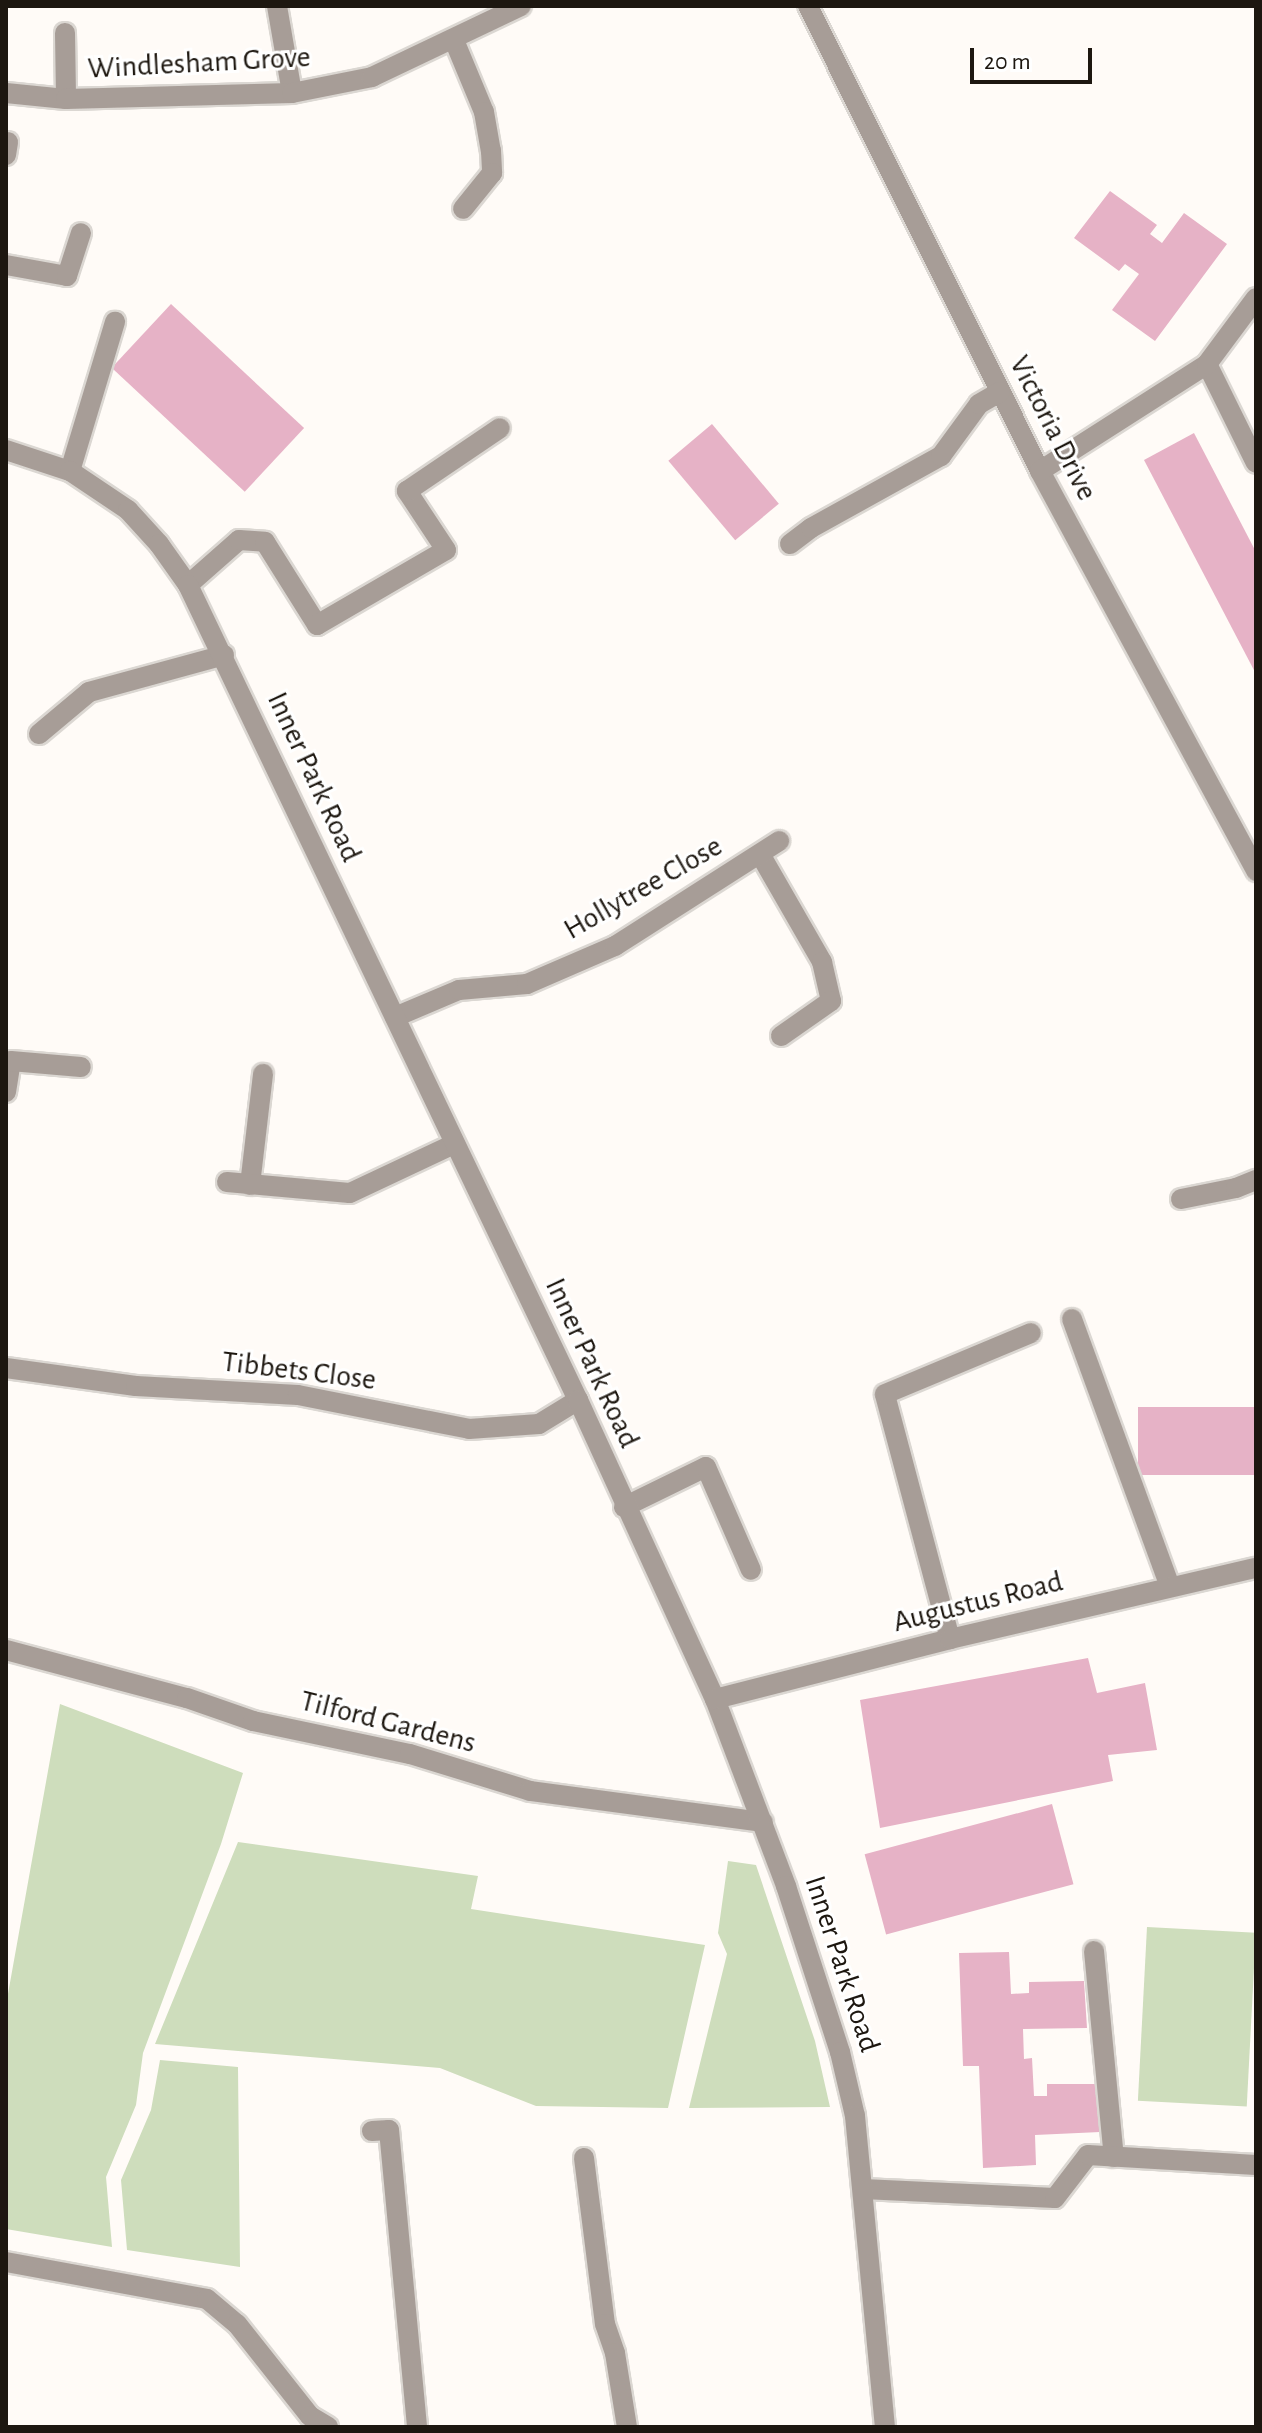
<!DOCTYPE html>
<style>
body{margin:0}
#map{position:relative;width:1262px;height:2433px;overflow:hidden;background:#fffbf7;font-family:"Alegreya Sans",sans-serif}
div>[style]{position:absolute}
.green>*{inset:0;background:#ceddbc;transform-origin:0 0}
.building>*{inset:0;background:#e6b2c6;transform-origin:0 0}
.roads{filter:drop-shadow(2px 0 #dbd7d2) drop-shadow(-2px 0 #dbd7d2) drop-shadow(0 2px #dbd7d2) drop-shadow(0 -2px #dbd7d2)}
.service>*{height:20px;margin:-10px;padding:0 10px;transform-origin:10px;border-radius:10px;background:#a79d97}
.minor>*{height:20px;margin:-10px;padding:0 10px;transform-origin:10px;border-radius:10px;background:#a79d97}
.tertiary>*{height:20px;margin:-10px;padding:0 10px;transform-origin:10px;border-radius:10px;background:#a79d97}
span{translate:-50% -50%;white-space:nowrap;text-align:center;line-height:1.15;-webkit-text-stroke:6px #fff;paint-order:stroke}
.street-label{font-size:30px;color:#1d1710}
.frame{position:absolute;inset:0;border:8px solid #1d1710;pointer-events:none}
.scale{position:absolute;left:970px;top:48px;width:122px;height:36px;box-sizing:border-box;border:4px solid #1d1710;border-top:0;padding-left:10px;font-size:24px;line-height:28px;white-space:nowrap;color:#1d1710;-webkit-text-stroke:6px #fff;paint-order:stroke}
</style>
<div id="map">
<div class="green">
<i style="clip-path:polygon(60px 1704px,243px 1773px,221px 1844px,143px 2053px,136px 2105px,106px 2177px,112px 2247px,6px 2229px,6px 2005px)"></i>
<i style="clip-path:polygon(238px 1842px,478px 1876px,471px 1909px,705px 1945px,668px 2108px,536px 2106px,440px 2068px,155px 2044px)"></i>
<i style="clip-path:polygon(728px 1861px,756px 1865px,815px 2041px,830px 2107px,689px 2108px,727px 1954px,718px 1933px)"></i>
<i style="left:1147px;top:1927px;width:109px;height:174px;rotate:3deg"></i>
<i style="clip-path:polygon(160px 2060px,238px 2067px,240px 2267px,127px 2250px,121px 2180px,151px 2110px)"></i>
</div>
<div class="building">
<i style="clip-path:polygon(1110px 191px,1157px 225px,1150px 234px,1162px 243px,1184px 213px,1227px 244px,1155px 341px,1112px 310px,1139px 274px,1125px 264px,1119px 271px,1074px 238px)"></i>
<i style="left:171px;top:304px;width:182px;height:87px;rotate:43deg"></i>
<i style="left:712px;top:424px;width:104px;height:57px;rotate:50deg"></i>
<i style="clip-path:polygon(1194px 433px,1256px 552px,1256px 674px,1144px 460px)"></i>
<i style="left:1256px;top:1407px;width:68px;height:118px;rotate:90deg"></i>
<i style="clip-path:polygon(1088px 1658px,1097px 1693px,1145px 1683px,1157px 1750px,1108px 1755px,1113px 1781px,880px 1828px,860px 1700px)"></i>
<i style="left:1052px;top:1804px;width:83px;height:194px;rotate:75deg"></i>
<i style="clip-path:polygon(1009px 1952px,1011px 1994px,1029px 1993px,1029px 1982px,1084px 1981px,1087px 2028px,1023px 2029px,1024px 2059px,1032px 2058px,1034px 2096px,1047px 2096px,1047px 2084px,1099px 2084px,1100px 2132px,1035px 2135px,1036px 2165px,983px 2168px,979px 2066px,963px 2066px,959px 1953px)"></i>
</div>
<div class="roads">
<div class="service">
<i style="left:277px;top:6px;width:88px;rotate:80.2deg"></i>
<i style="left:65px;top:33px;width:66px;rotate:89.1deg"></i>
<i style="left:454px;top:40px;width:78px;rotate:67.4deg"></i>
<i style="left:484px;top:112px;width:40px;rotate:80deg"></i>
<i style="left:491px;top:151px;width:22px;rotate:87deg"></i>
<i style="left:492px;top:173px;width:46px;rotate:128.9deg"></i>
<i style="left:6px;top:155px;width:13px;rotate:-81deg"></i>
<i style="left:6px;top:265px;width:62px;rotate:10.2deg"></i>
<i style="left:67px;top:276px;width:45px;rotate:-72deg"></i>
<i style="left:70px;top:471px;width:156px;rotate:-73.2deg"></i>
<i style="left:760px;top:854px;width:125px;rotate:60.1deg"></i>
<i style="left:822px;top:962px;width:40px;rotate:77deg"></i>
<i style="left:831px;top:1001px;width:61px;rotate:145deg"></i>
<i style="left:250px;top:1185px;width:112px;rotate:-83.3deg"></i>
<i style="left:1181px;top:1199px;width:56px;rotate:-11.3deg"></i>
<i style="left:1236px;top:1188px;width:22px;rotate:-22deg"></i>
<i style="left:1072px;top:1319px;width:285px;rotate:69.9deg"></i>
<i style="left:624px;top:1507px;width:91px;rotate:-26deg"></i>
<i style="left:706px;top:1467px;width:112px;rotate:66.4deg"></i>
<i style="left:950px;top:1639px;width:253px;rotate:-104.9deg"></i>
<i style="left:885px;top:1394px;width:158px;rotate:-22.7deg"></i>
<i style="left:1094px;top:1951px;width:207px;rotate:84.5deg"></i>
<i style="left:372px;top:2131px;width:17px;rotate:-3deg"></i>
<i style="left:389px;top:2130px;width:298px;rotate:84.6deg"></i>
<i style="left:584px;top:2158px;width:167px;rotate:82.8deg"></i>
<i style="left:605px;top:2324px;width:31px;rotate:71deg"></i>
<i style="left:615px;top:2353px;width:75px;rotate:80.8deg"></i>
<i style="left:863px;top:2189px;width:192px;rotate:2.7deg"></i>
<i style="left:1055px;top:2198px;width:54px;rotate:-52.5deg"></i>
<i style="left:1088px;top:2155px;width:168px;rotate:3.4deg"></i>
</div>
<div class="minor">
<i style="left:808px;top:6px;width:520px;rotate:63.48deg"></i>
<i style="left:1040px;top:471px;width:455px;rotate:61.6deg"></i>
<i style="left:6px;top:93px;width:60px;rotate:5.7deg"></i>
<i style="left:66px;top:99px;width:226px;rotate:-1.5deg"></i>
<i style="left:292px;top:93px;width:82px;rotate:-11.3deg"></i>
<i style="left:372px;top:77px;width:165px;rotate:-25.5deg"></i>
<i style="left:1207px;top:364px;width:110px;rotate:63.7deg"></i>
<i style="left:1040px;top:471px;width:198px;rotate:-32.6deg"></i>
<i style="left:1207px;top:364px;width:82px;rotate:-53.4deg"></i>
<i style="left:790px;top:544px;width:26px;rotate:-37deg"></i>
<i style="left:811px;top:528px;width:149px;rotate:-29deg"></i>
<i style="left:941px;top:456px;width:64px;rotate:-53.8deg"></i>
<i style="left:979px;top:404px;width:24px;rotate:-30deg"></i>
<i style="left:188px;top:585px;width:68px;rotate:-41.4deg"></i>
<i style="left:239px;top:540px;width:26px;rotate:4deg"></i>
<i style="left:265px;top:542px;width:98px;rotate:57.9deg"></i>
<i style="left:317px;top:625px;width:149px;rotate:-30.2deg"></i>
<i style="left:446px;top:550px;width:71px;rotate:-123.5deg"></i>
<i style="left:407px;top:491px;width:112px;rotate:-34.1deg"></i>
<i style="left:39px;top:734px;width:65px;rotate:-40deg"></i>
<i style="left:89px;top:692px;width:140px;rotate:-15.3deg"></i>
<i style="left:395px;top:1017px;width:69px;rotate:-22.9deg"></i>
<i style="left:459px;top:990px;width:68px;rotate:-5deg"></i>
<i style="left:527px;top:984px;width:96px;rotate:-23.4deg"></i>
<i style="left:615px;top:946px;width:195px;rotate:-32.6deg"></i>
<i style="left:6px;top:1092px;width:31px;rotate:-81deg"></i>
<i style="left:11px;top:1061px;width:70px;rotate:4.9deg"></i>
<i style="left:227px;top:1182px;width:123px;rotate:5.1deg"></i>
<i style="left:350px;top:1193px;width:115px;rotate:-25.2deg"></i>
<i style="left:6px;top:1368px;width:131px;rotate:7.9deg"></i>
<i style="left:136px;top:1386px;width:162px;rotate:3.2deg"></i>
<i style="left:298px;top:1395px;width:174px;rotate:11.2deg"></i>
<i style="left:469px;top:1429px;width:70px;rotate:-4.1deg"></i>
<i style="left:539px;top:1424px;width:46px;rotate:-31.6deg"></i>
<i style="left:6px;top:1650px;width:187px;rotate:14.9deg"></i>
<i style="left:187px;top:1698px;width:70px;rotate:19.2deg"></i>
<i style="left:253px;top:1721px;width:160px;rotate:11.9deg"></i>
<i style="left:410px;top:1754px;width:126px;rotate:17.1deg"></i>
<i style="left:530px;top:1791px;width:235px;rotate:7.6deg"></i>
<i style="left:6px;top:2262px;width:204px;rotate:10.4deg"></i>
<i style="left:207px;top:2299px;width:39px;rotate:40deg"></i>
<i style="left:237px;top:2324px;width:117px;rotate:51.6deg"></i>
<i style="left:310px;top:2416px;width:21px;rotate:31deg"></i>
</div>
<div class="tertiary">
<i style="left:6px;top:450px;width:67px;rotate:18.2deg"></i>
<i style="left:70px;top:471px;width:70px;rotate:33.9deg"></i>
<i style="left:128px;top:510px;width:46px;rotate:47.6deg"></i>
<i style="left:159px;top:544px;width:50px;rotate:54.7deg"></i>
<i style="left:188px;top:585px;width:904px;rotate:64.43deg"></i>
<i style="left:578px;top:1400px;width:329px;rotate:65.4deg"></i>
<i style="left:715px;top:1699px;width:200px;rotate:69.2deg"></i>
<i style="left:786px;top:1886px;width:175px;rotate:72deg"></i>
<i style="left:840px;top:2052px;width:66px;rotate:76.8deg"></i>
<i style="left:855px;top:2116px;width:312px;rotate:84.5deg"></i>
<i style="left:715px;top:1699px;width:243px;rotate:-14.3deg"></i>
<i style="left:950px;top:1639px;width:314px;rotate:-13.1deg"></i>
</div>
</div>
<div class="street-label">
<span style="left:199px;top:63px;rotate:-3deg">Windlesham Grove</span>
<span style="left:1053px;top:428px;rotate:63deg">Victoria Drive</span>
<span style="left:314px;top:777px;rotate:65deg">Inner Park Road</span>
<span style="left:643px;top:888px;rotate:-30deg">Hollytree Close</span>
<span style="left:592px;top:1363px;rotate:65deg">Inner Park Road</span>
<span style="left:299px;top:1371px;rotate:7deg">Tibbets Close</span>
<span style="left:978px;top:1602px;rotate:-14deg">Augustus Road</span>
<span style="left:388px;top:1722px;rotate:14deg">Tilford Gardens</span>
<span style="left:842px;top:1964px;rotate:72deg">Inner Park Road</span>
</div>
<div class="frame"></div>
<div class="scale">20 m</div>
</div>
